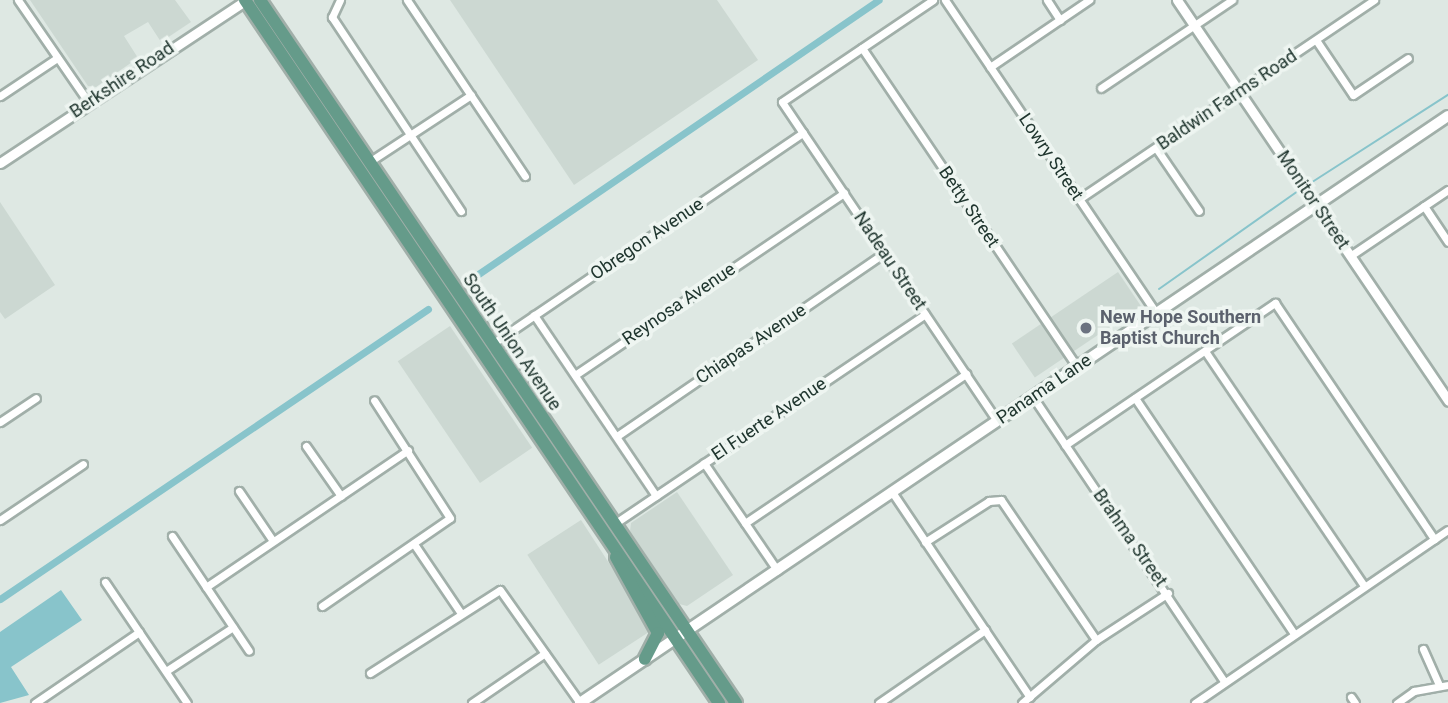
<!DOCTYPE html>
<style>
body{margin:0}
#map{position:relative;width:1448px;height:703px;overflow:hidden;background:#dee8e3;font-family:Roboto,sans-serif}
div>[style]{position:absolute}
.built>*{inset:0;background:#ccd8d2;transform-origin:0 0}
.water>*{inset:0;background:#88c4cb}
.stream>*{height:2px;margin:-1px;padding:0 1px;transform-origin:1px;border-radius:1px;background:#88c4cb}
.canal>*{height:7px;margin:-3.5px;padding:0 3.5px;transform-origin:3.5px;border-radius:3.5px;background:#88c4cb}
.roads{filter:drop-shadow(2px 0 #a1afa9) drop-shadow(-2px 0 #a1afa9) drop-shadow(0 2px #a1afa9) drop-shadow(0 -2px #a1afa9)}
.minor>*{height:7px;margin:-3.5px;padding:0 3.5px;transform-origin:3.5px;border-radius:3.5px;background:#fff}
.tertiary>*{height:9px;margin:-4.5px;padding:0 4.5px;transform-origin:4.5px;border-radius:4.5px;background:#fff}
.secondary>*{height:10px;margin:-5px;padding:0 5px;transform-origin:5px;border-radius:5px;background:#fff}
.primary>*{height:12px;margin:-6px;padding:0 6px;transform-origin:6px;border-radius:6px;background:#659b8a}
.dots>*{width:19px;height:19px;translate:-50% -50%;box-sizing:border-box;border:4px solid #eef5f1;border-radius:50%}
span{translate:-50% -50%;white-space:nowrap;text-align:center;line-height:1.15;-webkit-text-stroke:7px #eef5f1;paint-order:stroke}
.street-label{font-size:18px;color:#20362f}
.worship-label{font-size:18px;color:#5b616d;font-weight:700}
.left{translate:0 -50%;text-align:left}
</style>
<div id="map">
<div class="built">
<i style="clip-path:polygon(30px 0,175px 0,191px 22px,161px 42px,148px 22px,124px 36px,138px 58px,96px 87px,88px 86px)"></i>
<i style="clip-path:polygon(450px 0,717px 0,758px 60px,574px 185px)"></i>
<i style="clip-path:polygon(0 202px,55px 285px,5px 319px,0 312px)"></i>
<i style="left:1118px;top:272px;width:41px;height:128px;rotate:56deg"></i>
<i style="left:450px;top:326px;width:147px;height:63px;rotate:56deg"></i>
<i style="clip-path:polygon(677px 492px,733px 575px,687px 606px,679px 604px,630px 531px,631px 523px)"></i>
<i style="left:581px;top:520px;width:131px;height:64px;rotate:57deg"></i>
</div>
<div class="water">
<i style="clip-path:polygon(61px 590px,82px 620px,11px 667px,29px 695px,0 703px,0 632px)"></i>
</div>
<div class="stream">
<i style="left:1306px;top:186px;width:169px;rotate:-32.7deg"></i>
<i style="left:1159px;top:289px;width:174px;rotate:-35.2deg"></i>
</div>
<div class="canal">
<i style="left:471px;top:279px;width:494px;rotate:-34.4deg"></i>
<i style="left:0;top:599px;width:517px;rotate:-34.12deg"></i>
</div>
<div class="roads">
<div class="minor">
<i style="left:18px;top:0;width:125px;rotate:55.4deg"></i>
<i style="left:340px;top:0;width:19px;rotate:115deg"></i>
<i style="left:332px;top:17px;width:233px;rotate:56.4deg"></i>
<i style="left:407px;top:0;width:212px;rotate:56.2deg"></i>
<i style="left:933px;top:0;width:182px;rotate:146deg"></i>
<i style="left:782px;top:102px;width:385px;rotate:56deg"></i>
<i style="left:945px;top:0;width:377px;rotate:56deg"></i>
<i style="left:1047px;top:0;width:24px;rotate:57deg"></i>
<i style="left:1316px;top:40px;width:66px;rotate:56.1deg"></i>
<i style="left:1353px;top:95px;width:66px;rotate:-33.9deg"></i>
<i style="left:862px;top:48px;width:385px;rotate:56deg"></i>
<i style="left:990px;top:67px;width:120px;rotate:-34.1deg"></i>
<i style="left:1101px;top:88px;width:158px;rotate:-33.9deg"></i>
<i style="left:0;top:96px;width:69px;rotate:-33.7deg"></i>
<i style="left:1156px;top:148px;width:76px;rotate:55.7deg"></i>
<i style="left:369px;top:162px;width:122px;rotate:-33.3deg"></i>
<i style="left:1079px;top:199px;width:356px;rotate:-34deg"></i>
<i style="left:1424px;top:206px;width:43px;rotate:56.3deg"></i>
<i style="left:1350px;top:256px;width:118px;rotate:-34deg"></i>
<i style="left:534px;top:315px;width:218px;rotate:56deg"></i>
<i style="left:492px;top:344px;width:376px;rotate:-34.2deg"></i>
<i style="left:1205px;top:351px;width:284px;rotate:55.9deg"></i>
<i style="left:575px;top:375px;width:325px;rotate:-34.1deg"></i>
<i style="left:1033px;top:397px;width:342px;rotate:56.1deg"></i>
<i style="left:1135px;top:398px;width:285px;rotate:56deg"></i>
<i style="left:0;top:422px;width:43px;rotate:-33.7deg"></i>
<i style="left:617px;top:436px;width:324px;rotate:-34.4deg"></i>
<i style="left:1065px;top:445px;width:254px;rotate:-34.1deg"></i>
<i style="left:1275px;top:303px;width:285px;rotate:56deg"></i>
<i style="left:306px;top:446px;width:61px;rotate:55deg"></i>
<i style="left:704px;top:463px;width:130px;rotate:55.7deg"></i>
<i style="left:239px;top:491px;width:60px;rotate:55.8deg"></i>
<i style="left:892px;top:492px;width:247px;rotate:56.1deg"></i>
<i style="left:0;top:520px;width:100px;rotate:-34deg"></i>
<i style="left:745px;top:523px;width:267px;rotate:-34deg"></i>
<i style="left:614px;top:524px;width:375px;rotate:-34deg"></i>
<i style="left:172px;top:536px;width:138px;rotate:56.2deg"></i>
<i style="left:925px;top:542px;width:76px;rotate:-32.6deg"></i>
<i style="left:989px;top:501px;width:12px;rotate:-5deg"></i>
<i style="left:1001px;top:500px;width:169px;rotate:55.8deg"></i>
<i style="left:414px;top:544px;width:82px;rotate:55.9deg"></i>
<i style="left:105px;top:582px;width:146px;rotate:55.9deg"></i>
<i style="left:206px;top:587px;width:244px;rotate:-34.1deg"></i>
<i style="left:322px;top:606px;width:155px;rotate:-34.5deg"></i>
<i style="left:450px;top:518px;width:140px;rotate:-122.8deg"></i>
<i style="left:1423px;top:649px;width:39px;rotate:66deg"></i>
<i style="left:166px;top:671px;width:80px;rotate:-33.3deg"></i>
<i style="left:370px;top:673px;width:154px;rotate:-32.6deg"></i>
<i style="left:500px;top:590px;width:138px;rotate:54.7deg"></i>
<i style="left:1351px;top:697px;width:7px;rotate:56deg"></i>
<i style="left:35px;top:703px;width:126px;rotate:-34.3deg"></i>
<i style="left:472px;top:703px;width:88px;rotate:-34.4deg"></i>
<i style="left:879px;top:703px;width:129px;rotate:-34.6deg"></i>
<i style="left:1022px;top:703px;width:97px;rotate:-40.4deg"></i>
<i style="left:1096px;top:640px;width:86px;rotate:-33.1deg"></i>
<i style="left:1195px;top:703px;width:306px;rotate:-34.4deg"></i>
<i style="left:1397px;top:703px;width:21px;rotate:-35deg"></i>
<i style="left:1414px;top:691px;width:35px;rotate:-10deg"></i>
</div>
<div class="tertiary">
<i style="left:1177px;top:0;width:484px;rotate:55.9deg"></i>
<i style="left:0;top:163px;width:294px;rotate:-33.5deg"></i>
</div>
<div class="secondary">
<i style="left:580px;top:703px;width:1048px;rotate:-34.07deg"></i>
</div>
<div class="primary">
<i style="left:245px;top:0;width:848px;rotate:56.01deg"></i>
<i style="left:260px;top:0;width:849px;rotate:55.9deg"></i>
<i style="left:616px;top:557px;width:87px;rotate:61.1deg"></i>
<i style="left:658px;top:633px;width:29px;rotate:117deg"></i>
</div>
</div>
<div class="dots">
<i style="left:1086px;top:328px;background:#6b7280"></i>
</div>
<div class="street-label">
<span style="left:122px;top:80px;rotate:-34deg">Berkshire Road</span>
<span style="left:1227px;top:100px;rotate:-34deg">Baldwin Farms Road</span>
<span style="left:1051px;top:157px;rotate:56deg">Lowry Street</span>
<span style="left:1313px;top:200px;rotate:56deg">Monitor Street</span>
<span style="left:969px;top:207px;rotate:56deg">Betty Street</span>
<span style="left:647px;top:239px;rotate:-34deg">Obregon Avenue</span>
<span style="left:890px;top:261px;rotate:56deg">Nadeau Street</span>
<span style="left:679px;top:304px;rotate:-34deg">Reynosa Avenue</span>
<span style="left:512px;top:342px;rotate:56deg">South Union Avenue</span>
<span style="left:751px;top:344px;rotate:-34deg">Chiapas Avenue</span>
<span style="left:1044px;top:389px;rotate:-34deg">Panama Lane</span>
<span style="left:769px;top:419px;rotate:-34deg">El Fuerte Avenue</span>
<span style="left:1130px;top:538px;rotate:55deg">Brahma Street</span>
</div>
<div class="worship-label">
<span class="left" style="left:1100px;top:328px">New Hope Southern<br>Baptist Church</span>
</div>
</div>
